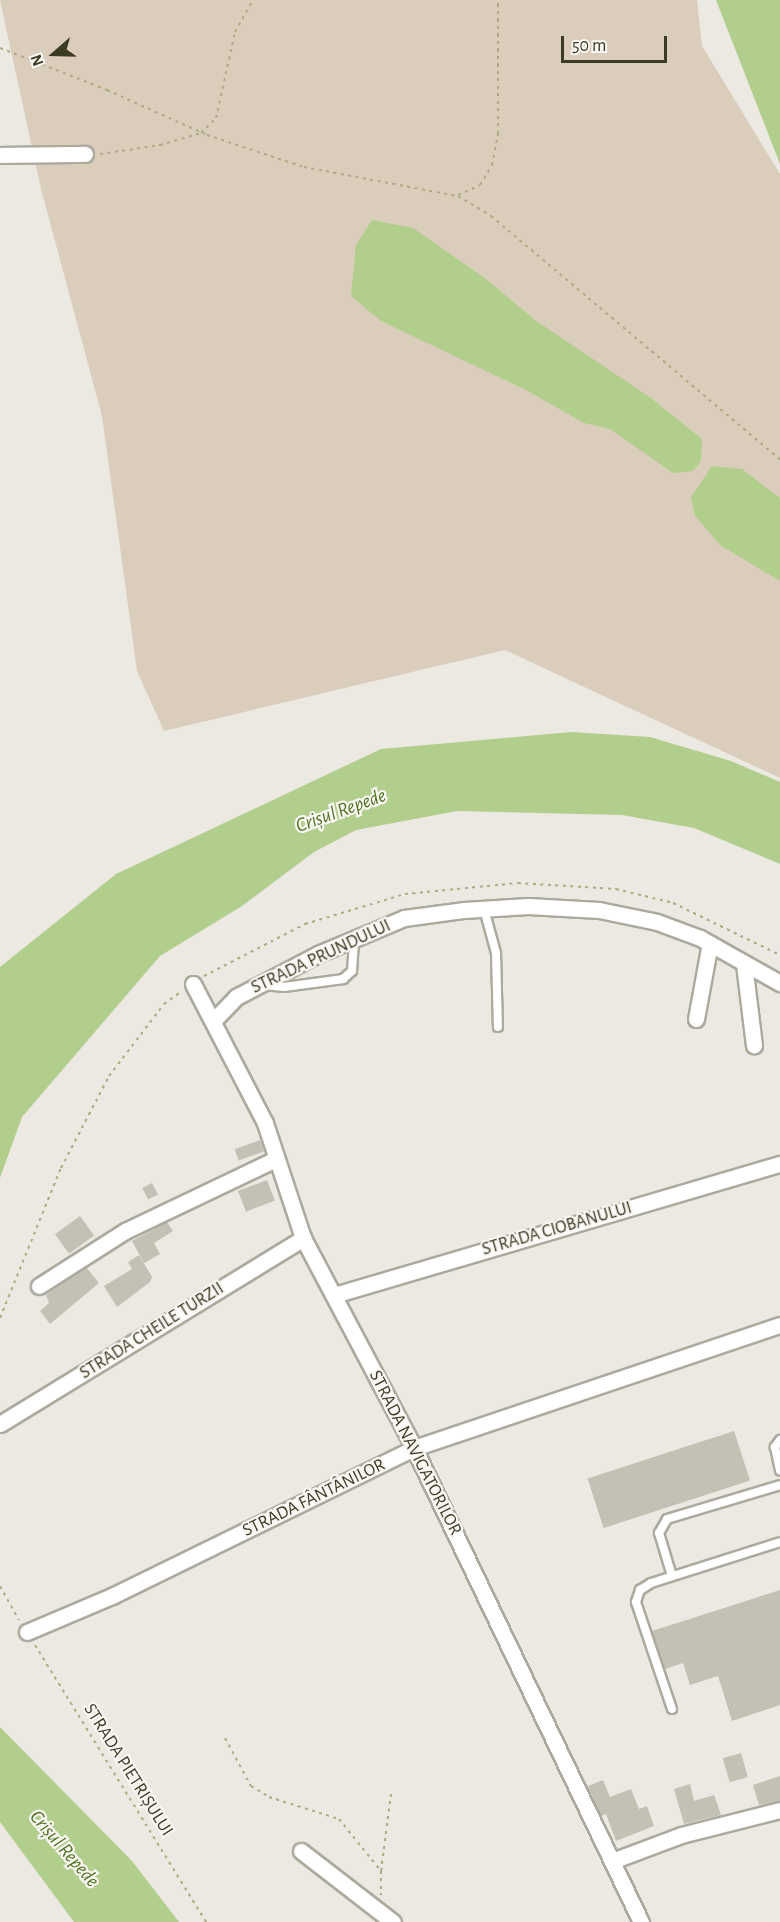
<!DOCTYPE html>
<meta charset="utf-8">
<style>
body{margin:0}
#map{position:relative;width:780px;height:1922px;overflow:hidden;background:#ebe9e2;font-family:"Alegreya Sans",sans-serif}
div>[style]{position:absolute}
.green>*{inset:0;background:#dbcdbb}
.water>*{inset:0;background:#b2ce8c}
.building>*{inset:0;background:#c3c0b4;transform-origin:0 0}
.path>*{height:2px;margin-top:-1px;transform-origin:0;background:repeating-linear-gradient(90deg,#adab84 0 3px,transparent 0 7.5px)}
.roads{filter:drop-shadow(2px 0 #acaa9d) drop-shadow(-2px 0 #acaa9d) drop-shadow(0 2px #acaa9d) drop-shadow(0 -2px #acaa9d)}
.lane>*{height:8px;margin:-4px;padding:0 4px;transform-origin:4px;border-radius:4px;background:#fff}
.street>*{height:15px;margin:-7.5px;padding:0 7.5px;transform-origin:7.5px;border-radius:7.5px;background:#fff}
span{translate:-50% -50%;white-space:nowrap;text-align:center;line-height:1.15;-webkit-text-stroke:4.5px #f8f6f2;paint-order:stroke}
.street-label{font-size:18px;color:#3b3b23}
.water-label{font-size:20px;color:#507420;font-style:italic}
.north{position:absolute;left:24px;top:24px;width:60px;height:60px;-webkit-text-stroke:4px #f8f6f2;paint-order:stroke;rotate:250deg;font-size:16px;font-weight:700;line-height:24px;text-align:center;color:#3b3b23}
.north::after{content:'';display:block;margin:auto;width:21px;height:27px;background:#3b3b23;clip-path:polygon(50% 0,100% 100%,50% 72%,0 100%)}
.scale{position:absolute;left:561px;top:36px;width:106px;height:27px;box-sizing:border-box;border:3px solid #3b3b23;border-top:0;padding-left:8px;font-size:18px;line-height:21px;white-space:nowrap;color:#3b3b23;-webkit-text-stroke:4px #f8f6f2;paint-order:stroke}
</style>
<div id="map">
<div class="green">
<i style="clip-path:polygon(0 0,697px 0,702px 46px,780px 174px,780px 778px,505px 650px,164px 731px,137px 671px,102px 416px,41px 189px)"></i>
</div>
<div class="water">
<i style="clip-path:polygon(716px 0,780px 0,780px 164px)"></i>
<i style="clip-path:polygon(372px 220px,413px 228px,486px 279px,535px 320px,651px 398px,702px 439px,701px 461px,693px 471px,673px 473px,610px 429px,584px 423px,526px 390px,381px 321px,351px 296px,356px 245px)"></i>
<i style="clip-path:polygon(712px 466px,742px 469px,780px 498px,780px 581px,720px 545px,695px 516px,691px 497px)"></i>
<i style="clip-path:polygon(571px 732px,650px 737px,731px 761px,780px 782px,780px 864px,694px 828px,622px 815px,457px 811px,356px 830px,314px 852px,242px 906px,160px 956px,22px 1117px,0 1178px,0 967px,116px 874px,381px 749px)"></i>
<i style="clip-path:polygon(0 1727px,132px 1861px,179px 1922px,74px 1922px,0 1822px)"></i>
</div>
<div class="building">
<i style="left:260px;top:1140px;width:12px;height:27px;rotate:70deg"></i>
<i style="left:267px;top:1180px;width:22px;height:31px;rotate:69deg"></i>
<i style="left:152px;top:1183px;width:13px;height:11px;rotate:63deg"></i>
<i style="left:80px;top:1216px;width:24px;height:31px;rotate:54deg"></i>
<i style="clip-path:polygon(167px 1222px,173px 1231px,154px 1243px,160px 1254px,144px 1263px,132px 1241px)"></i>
<i style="clip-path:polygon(139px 1255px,152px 1277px,150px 1282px,117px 1307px,104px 1286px,132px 1269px,128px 1262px)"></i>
<i style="clip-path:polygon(86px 1267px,99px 1283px,50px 1324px,40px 1311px,49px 1303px,46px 1295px)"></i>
<i style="left:734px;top:1431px;width:52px;height:154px;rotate:72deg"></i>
<i style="clip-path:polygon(780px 1590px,780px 1705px,732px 1721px,718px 1676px,690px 1685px,683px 1663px,665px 1669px,652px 1631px)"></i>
<i style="left:741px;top:1753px;width:25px;height:19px;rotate:74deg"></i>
<i style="clip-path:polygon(780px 1776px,780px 1801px,759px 1805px,753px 1785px)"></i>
<i style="clip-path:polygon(603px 1780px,610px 1797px,631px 1789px,639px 1809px,647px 1806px,654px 1826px,616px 1841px,606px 1814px,601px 1816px,588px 1786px)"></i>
<i style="clip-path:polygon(690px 1784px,694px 1801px,714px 1795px,721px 1815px,684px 1824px,674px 1789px)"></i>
</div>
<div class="path">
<i style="left:0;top:48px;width:115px;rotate:21.4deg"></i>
<i style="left:107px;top:90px;width:110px;rotate:24.2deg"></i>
<i style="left:207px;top:135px;width:102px;rotate:18.3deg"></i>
<i style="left:304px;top:167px;width:157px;rotate:10.7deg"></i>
<i style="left:458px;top:196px;width:39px;rotate:31deg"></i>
<i style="left:491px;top:216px;width:378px;rotate:40.1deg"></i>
<i style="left:100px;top:154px;width:61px;rotate:-8.5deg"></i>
<i style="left:160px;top:145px;width:43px;rotate:-16.3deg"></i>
<i style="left:201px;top:133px;width:21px;rotate:-45deg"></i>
<i style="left:216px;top:118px;width:88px;rotate:-77.5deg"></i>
<i style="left:235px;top:32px;width:37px;rotate:-61deg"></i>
<i style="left:458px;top:195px;width:24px;rotate:-24deg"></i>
<i style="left:480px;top:185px;width:23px;rotate:-59deg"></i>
<i style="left:492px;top:165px;width:32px;rotate:-79deg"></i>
<i style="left:498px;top:134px;width:134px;rotate:-90deg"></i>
<i style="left:204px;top:976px;width:114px;rotate:-27.2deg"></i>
<i style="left:305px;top:924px;width:104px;rotate:-16.7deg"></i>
<i style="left:405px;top:894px;width:114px;rotate:-5.6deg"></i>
<i style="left:518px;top:883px;width:98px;rotate:3.5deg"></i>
<i style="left:616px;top:889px;width:59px;rotate:13.8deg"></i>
<i style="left:673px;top:903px;width:119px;rotate:25.9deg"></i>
<i style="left:0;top:1318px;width:162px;rotate:-67.9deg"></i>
<i style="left:61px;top:1168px;width:104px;rotate:-62.4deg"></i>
<i style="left:109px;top:1076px;width:91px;rotate:-52.6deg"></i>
<i style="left:164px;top:1004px;width:22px;rotate:-36deg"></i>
<i style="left:0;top:1586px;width:39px;rotate:61deg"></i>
<i style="left:35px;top:1645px;width:326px;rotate:58.3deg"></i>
<i style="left:225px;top:1738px;width:55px;rotate:61.6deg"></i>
<i style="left:251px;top:1786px;width:21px;rotate:31deg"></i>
<i style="left:269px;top:1797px;width:73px;rotate:17.4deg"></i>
<i style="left:339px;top:1819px;width:67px;rotate:51.1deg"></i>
<i style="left:381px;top:1871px;width:24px;rotate:90deg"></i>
<i style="left:381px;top:1871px;width:78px;rotate:-82.6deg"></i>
</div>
<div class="roads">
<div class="lane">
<i style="left:484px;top:909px;width:46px;rotate:74.7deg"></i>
<i style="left:496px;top:953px;width:74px;rotate:88.5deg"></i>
<i style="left:264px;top:985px;width:20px;rotate:6deg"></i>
<i style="left:284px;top:987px;width:60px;rotate:-7.7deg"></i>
<i style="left:343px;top:979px;width:12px;rotate:-42deg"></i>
<i style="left:352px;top:971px;width:32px;rotate:-86deg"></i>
<i style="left:780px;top:1440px;width:9px;rotate:126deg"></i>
<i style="left:775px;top:1447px;width:24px;rotate:78deg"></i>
<i style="left:672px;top:1576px;width:45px;rotate:-106.8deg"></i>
<i style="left:659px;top:1533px;width:16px;rotate:-60deg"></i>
<i style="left:667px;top:1519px;width:118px;rotate:-16.7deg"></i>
<i style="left:672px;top:1709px;width:113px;rotate:-108.6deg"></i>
<i style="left:636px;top:1602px;width:13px;rotate:-72deg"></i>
<i style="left:640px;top:1590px;width:13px;rotate:-32deg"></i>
<i style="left:651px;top:1583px;width:135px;rotate:-17.6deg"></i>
</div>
<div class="street">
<i style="left:0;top:155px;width:85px;rotate:-0.7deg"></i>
<i style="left:744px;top:964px;width:82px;rotate:83deg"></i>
<i style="left:193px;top:984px;width:157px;rotate:62.6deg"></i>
<i style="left:265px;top:1123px;width:121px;rotate:71.7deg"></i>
<i style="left:303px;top:1238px;width:238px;rotate:62.1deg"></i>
<i style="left:414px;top:1448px;width:526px;rotate:64.41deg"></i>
<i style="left:696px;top:1019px;width:77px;rotate:-79.6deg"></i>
<i style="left:214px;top:1020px;width:32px;rotate:-46deg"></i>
<i style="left:236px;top:997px;width:93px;rotate:-27.7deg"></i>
<i style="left:318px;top:954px;width:93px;rotate:-22.7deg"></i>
<i style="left:404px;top:918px;width:61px;rotate:-7.6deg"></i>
<i style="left:464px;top:910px;width:64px;rotate:-3.6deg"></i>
<i style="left:528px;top:906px;width:71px;rotate:3.2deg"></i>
<i style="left:599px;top:910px;width:59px;rotate:11.7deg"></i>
<i style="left:657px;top:922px;width:46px;rotate:20.4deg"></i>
<i style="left:700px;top:938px;width:92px;rotate:29.4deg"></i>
<i style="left:39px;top:1286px;width:102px;rotate:-32.6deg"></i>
<i style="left:125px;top:1231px;width:167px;rotate:-25.5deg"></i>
<i style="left:334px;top:1295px;width:465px;rotate:-16.4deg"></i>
<i style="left:0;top:1424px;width:356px;rotate:-31.5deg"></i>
<i style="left:27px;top:1632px;width:92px;rotate:-23deg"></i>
<i style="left:112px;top:1596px;width:336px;rotate:-26.1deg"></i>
<i style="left:414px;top:1448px;width:386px;rotate:-18.6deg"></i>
<i style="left:301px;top:1851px;width:116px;rotate:37.7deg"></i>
<i style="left:612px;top:1861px;width:74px;rotate:-20.6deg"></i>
<i style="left:681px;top:1835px;width:102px;rotate:-14.2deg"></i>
</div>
</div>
<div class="street-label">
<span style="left:321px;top:957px;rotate:-25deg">STRADA PRUNDULUI</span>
<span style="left:557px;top:1229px;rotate:-16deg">STRADA CIOBANULUI</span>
<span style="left:152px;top:1331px;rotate:-32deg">STRADA CHEILE TURZII</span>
<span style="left:415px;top:1453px;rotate:63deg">STRADA NAVIGATORILOR</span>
<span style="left:314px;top:1498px;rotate:-26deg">STRADA FÂNTÂNILOR</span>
<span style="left:128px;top:1770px;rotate:58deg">STRADA PIETRIȘULUI</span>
</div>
<div class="water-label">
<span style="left:341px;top:811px;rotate:-20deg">Crișul Repede</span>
<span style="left:64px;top:1849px;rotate:49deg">Crișul Repede</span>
</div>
<div class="north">N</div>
<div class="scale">50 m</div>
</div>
